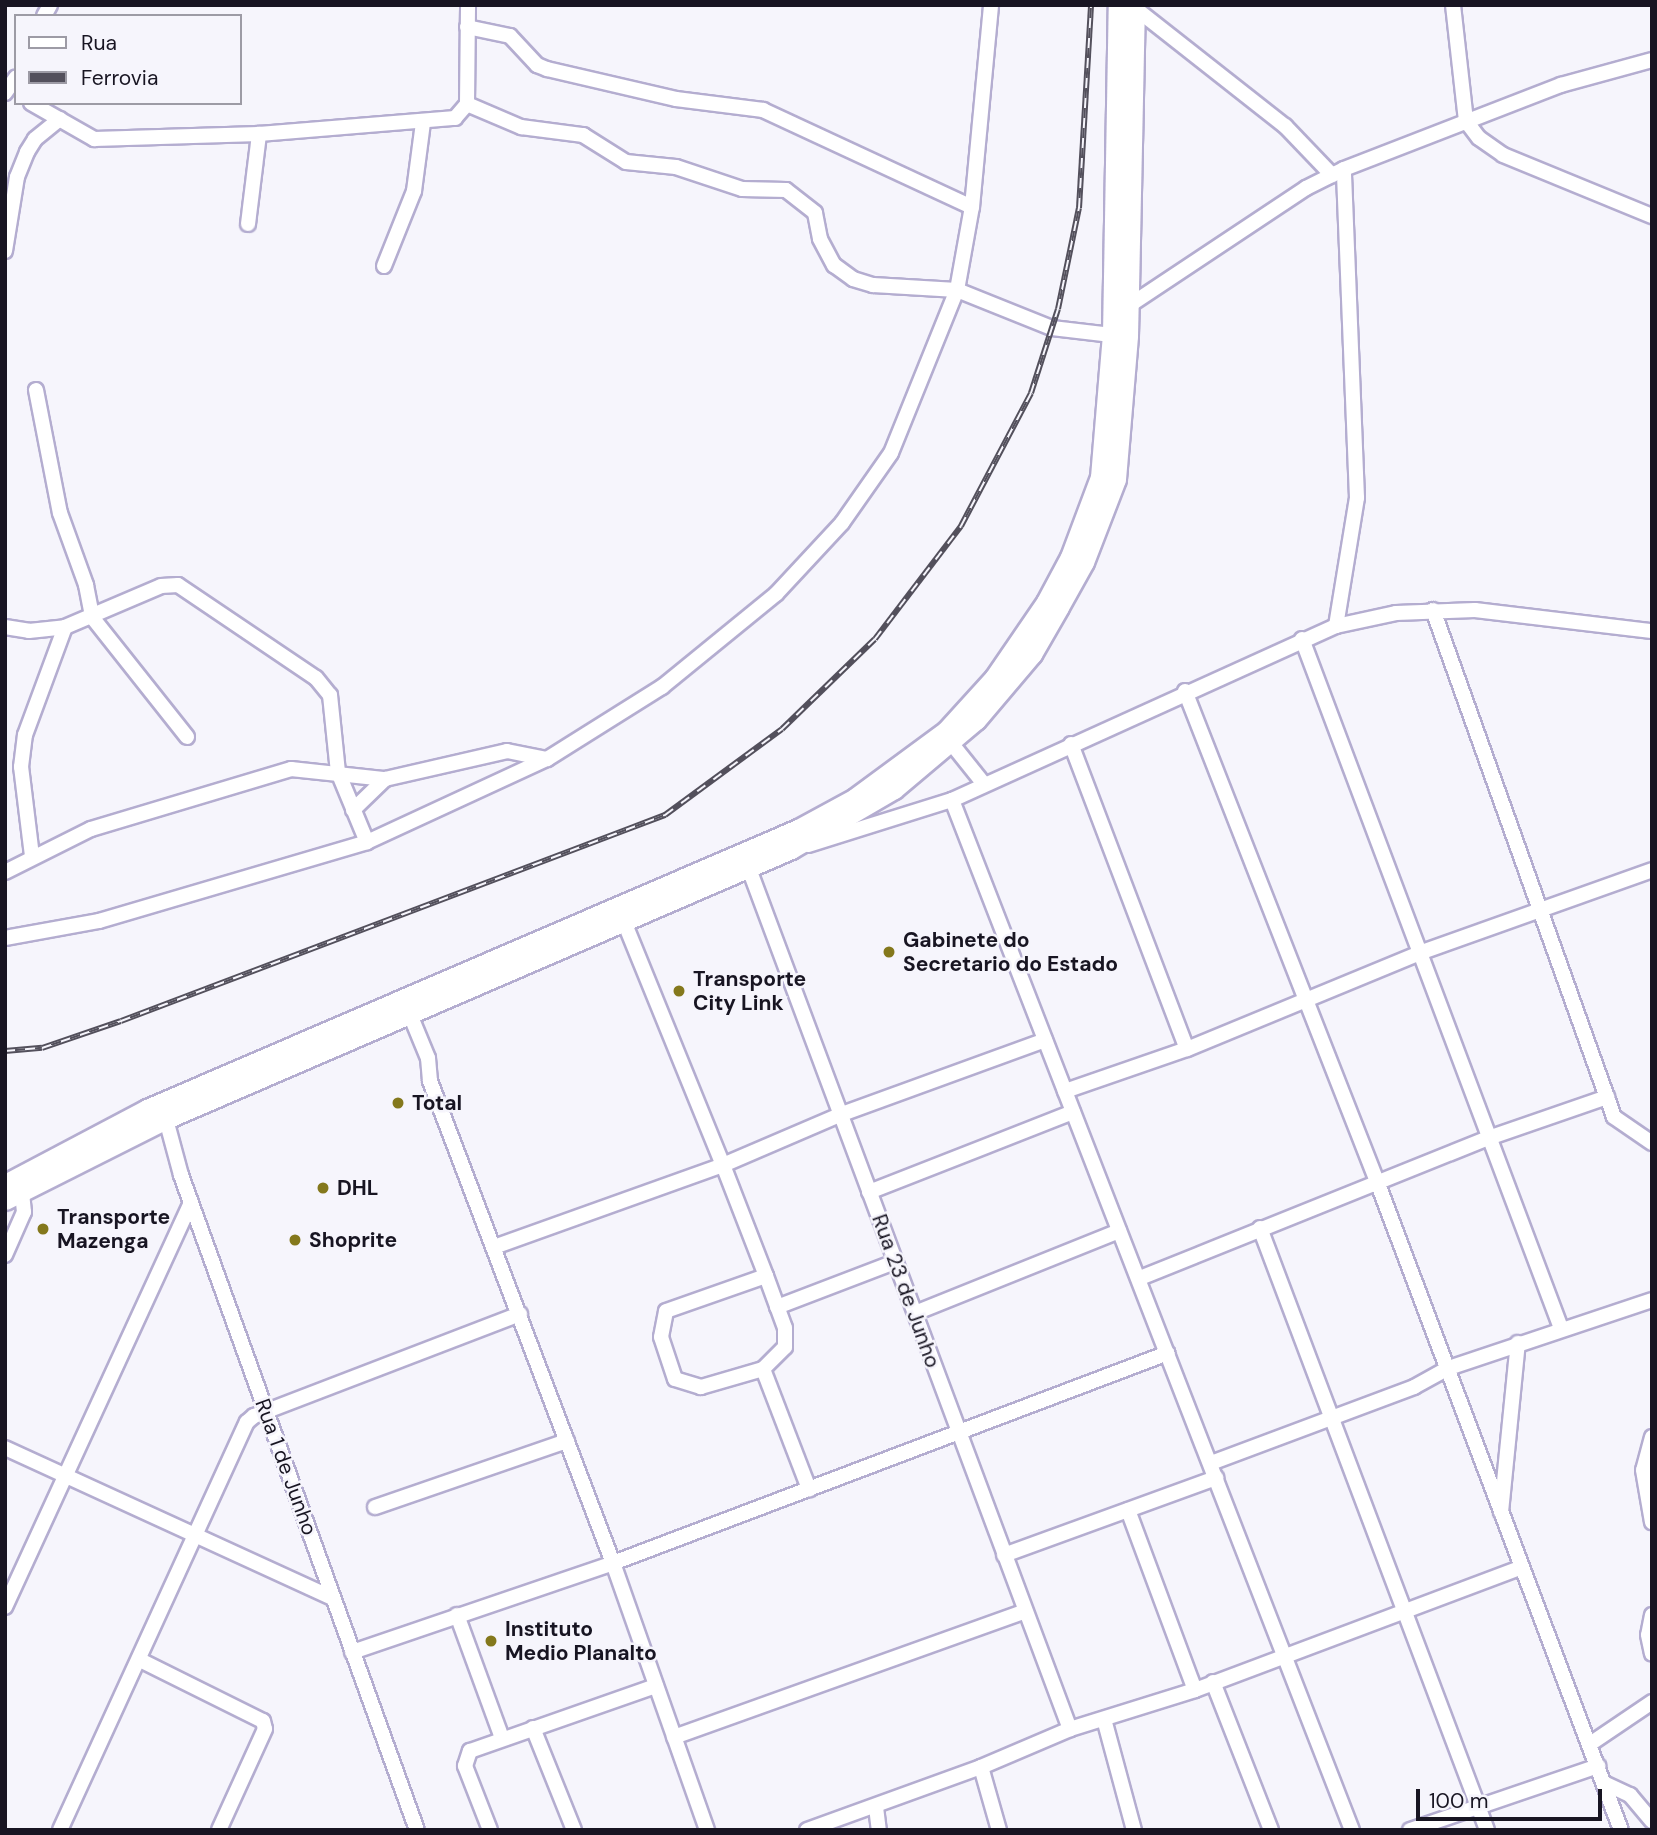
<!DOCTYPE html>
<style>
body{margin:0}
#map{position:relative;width:1657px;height:1835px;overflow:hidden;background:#f6f5fc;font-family:"DM Sans",sans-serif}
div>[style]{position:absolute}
.roads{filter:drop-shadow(2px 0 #b4add0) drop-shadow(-2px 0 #b4add0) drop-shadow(0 2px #b4add0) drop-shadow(0 -2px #b4add0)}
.minor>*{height:14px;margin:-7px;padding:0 7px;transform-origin:7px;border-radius:7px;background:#fff}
.highway>*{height:19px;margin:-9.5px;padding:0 9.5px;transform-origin:9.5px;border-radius:9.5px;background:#fff}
.rail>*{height:6px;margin-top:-3px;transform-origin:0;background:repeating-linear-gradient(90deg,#f6f5fc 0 10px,#53505c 0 20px);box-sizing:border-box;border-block:2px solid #53505c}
.dots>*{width:19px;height:19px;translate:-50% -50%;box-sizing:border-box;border:4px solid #f6f5fc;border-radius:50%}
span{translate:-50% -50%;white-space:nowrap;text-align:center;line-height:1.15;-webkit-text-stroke:5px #f6f5fc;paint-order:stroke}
.poi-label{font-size:21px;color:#181522;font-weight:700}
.left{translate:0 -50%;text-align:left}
.street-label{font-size:21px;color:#181522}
.frame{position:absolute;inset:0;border:7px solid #181522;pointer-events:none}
.legend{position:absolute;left:14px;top:14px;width:228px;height:91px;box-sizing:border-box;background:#f6f5fc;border:2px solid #9d9ba5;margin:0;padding:9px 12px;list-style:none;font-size:21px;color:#181522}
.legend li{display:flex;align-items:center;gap:14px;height:35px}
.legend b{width:35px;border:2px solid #9d9ba5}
.scale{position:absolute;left:1416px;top:1789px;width:186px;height:32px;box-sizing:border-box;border:4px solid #181522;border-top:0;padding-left:9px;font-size:21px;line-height:24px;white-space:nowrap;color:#181522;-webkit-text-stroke:5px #f6f5fc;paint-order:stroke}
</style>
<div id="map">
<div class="roads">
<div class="minor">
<i style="left:1453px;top:5px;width:117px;rotate:83.6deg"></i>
<i style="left:1466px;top:121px;width:21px;rotate:53deg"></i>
<i style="left:1479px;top:138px;width:29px;rotate:35deg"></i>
<i style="left:1503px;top:155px;width:161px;rotate:22.3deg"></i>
<i style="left:1135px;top:8px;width:191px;rotate:38.2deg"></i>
<i style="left:1285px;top:126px;width:68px;rotate:46.2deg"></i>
<i style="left:44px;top:16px;width:13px;rotate:-61deg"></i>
<i style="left:467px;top:27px;width:44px;rotate:11.8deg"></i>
<i style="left:510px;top:36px;width:40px;rotate:47deg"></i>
<i style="left:537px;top:65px;width:11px;rotate:22deg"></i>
<i style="left:547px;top:69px;width:132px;rotate:13.1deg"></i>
<i style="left:676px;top:99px;width:88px;rotate:7.2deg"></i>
<i style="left:763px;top:110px;width:230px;rotate:24.9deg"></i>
<i style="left:5px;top:93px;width:19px;rotate:-55deg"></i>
<i style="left:31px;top:103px;width:73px;rotate:29.7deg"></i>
<i style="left:94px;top:139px;width:165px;rotate:-1.7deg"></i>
<i style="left:259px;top:134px;width:197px;rotate:-4.7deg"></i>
<i style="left:455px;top:118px;width:18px;rotate:-49deg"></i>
<i style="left:467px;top:104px;width:99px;rotate:-89.4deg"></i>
<i style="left:467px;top:104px;width:59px;rotate:23.1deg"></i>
<i style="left:521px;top:127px;width:63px;rotate:7.4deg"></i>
<i style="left:583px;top:135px;width:51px;rotate:32.1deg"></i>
<i style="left:626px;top:162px;width:50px;rotate:5.7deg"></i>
<i style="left:676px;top:167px;width:70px;rotate:18.4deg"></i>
<i style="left:742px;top:189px;width:44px;rotate:1.3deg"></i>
<i style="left:786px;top:190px;width:37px;rotate:38deg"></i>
<i style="left:815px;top:213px;width:26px;rotate:79deg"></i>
<i style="left:820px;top:239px;width:30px;rotate:62deg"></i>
<i style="left:834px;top:265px;width:24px;rotate:36deg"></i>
<i style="left:853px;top:279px;width:21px;rotate:17deg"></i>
<i style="left:873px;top:285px;width:84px;rotate:3.4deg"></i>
<i style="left:957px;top:290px;width:102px;rotate:21.8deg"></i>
<i style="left:1052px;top:328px;width:60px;rotate:6.7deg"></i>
<i style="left:248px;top:224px;width:91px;rotate:-83deg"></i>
<i style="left:5px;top:251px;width:75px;rotate:-80.8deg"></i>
<i style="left:17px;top:177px;width:27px;rotate:-68deg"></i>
<i style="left:27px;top:152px;width:15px;rotate:-58deg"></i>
<i style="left:35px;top:139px;width:32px;rotate:-39deg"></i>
<i style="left:384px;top:266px;width:81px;rotate:-68.2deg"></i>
<i style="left:414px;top:191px;width:69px;rotate:-82.5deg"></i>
<i style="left:1127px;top:307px;width:215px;rotate:-33.6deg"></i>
<i style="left:1306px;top:188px;width:42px;rotate:-26.6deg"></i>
<i style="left:1344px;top:169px;width:233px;rotate:-21.2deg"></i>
<i style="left:1561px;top:85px;width:94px;rotate:-15.4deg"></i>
<i style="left:36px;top:390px;width:125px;rotate:79deg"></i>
<i style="left:60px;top:513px;width:77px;rotate:70.1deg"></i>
<i style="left:86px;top:585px;width:33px;rotate:79deg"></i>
<i style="left:92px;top:617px;width:153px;rotate:51.6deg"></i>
<i style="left:1433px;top:610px;width:538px;rotate:70.35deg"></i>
<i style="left:1614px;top:1117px;width:46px;rotate:34.4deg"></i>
<i style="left:1336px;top:626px;width:130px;rotate:-80.7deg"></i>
<i style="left:1357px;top:498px;width:329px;rotate:-92.3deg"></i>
<i style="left:5px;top:627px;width:24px;rotate:9deg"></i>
<i style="left:29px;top:631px;width:36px;rotate:-6deg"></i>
<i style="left:65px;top:627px;width:104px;rotate:-23.1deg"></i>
<i style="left:161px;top:586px;width:17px;rotate:-3deg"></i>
<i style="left:178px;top:585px;width:166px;rotate:34deg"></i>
<i style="left:316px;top:678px;width:22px;rotate:51deg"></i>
<i style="left:330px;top:695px;width:77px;rotate:84.1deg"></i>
<i style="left:338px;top:772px;width:76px;rotate:67.5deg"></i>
<i style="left:1302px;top:639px;width:736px;rotate:69.4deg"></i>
<i style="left:1185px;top:691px;width:529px;rotate:68.62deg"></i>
<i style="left:1378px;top:1184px;width:690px;rotate:69.39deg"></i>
<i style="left:952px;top:744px;width:51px;rotate:51.3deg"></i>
<i style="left:1071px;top:744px;width:326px;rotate:69.2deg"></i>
<i style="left:952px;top:800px;width:1105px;rotate:68.78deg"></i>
<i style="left:353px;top:810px;width:45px;rotate:-44.1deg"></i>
<i style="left:808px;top:845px;width:151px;rotate:-17.4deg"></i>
<i style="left:952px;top:800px;width:422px;rotate:-24.4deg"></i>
<i style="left:1336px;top:626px;width:61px;rotate:-12.2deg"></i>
<i style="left:1396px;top:613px;width:79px;rotate:-2.2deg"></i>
<i style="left:1475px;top:610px;width:178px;rotate:6.8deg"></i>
<i style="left:32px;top:856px;width:90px;rotate:-97deg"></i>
<i style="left:21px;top:767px;width:32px;rotate:-83deg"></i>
<i style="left:25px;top:735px;width:115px;rotate:-69.7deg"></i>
<i style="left:745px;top:858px;width:930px;rotate:69.54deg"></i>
<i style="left:5px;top:872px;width:96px;rotate:-26.6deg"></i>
<i style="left:91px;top:829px;width:209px;rotate:-16.7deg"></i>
<i style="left:291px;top:769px;width:95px;rotate:6.1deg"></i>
<i style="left:385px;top:779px;width:125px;rotate:-12.9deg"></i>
<i style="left:507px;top:751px;width:41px;rotate:11.3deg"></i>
<i style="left:623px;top:919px;width:266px;rotate:67.9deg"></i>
<i style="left:723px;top:1165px;width:119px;rotate:68.8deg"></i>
<i style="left:766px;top:1276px;width:55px;rotate:69.9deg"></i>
<i style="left:785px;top:1328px;width:19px;rotate:90deg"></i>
<i style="left:785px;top:1347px;width:31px;rotate:135deg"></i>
<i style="left:763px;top:1369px;width:65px;rotate:163.8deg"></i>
<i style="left:701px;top:1387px;width:27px;rotate:-163deg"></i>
<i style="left:675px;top:1379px;width:44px;rotate:-108.4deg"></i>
<i style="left:661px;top:1337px;width:26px;rotate:-79deg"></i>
<i style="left:666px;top:1311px;width:106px;rotate:-19.3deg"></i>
<i style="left:5px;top:938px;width:96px;rotate:-10.3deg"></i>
<i style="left:99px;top:921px;width:279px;rotate:-16.4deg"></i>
<i style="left:367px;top:842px;width:198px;rotate:-24.8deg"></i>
<i style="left:547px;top:759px;width:136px;rotate:-32.1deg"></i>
<i style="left:662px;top:687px;width:147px;rotate:-39.2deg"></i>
<i style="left:776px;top:594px;width:97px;rotate:-47.1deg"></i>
<i style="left:842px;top:523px;width:85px;rotate:-55deg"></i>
<i style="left:891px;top:453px;width:176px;rotate:-68deg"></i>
<i style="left:957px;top:290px;width:84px;rotate:-79.8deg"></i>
<i style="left:972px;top:207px;width:203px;rotate:-84.6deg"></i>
<i style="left:409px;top:1012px;width:50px;rotate:67.6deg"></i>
<i style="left:428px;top:1058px;width:23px;rotate:85deg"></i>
<i style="left:430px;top:1081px;width:516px;rotate:69.21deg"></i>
<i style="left:613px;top:1563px;width:283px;rotate:70.6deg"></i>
<i style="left:1065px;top:1091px;width:129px;rotate:-19deg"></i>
<i style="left:1187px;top:1049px;width:254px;rotate:-22.4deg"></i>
<i style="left:1422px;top:952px;width:244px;rotate:-19.6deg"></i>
<i style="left:164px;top:1112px;width:65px;rotate:74.9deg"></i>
<i style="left:181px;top:1175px;width:696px;rotate:70.19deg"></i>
<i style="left:869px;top:1192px;width:219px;rotate:-21.4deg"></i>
<i style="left:1260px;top:1228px;width:643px;rotate:69.34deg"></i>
<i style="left:494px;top:1247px;width:243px;rotate:-19.7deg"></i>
<i style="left:723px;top:1165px;width:129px;rotate:-23.2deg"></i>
<i style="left:842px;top:1114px;width:216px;rotate:-20deg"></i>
<i style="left:5px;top:1255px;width:47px;rotate:-66.2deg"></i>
<i style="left:24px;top:1212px;width:20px;rotate:-96deg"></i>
<i style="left:1140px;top:1278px;width:378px;rotate:-21.9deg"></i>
<i style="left:1491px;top:1137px;width:123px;rotate:-19deg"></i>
<i style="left:777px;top:1307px;width:126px;rotate:-20.9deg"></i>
<i style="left:915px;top:1313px;width:220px;rotate:-21.9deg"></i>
<i style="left:763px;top:1369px;width:129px;rotate:69deg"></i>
<i style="left:1652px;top:1437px;width:34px;rotate:105deg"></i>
<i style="left:1643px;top:1470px;width:53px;rotate:80.2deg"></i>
<i style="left:5px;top:1448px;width:361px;rotate:24.6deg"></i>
<i style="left:1211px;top:1463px;width:217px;rotate:-20.5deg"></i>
<i style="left:1414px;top:1387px;width:37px;rotate:-29deg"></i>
<i style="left:1446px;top:1369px;width:217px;rotate:-18.5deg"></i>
<i style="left:375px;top:1507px;width:203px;rotate:-19deg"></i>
<i style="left:1128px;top:1510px;width:192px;rotate:69.6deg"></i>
<i style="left:1501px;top:1512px;width:170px;rotate:-84.3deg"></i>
<i style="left:1004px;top:1555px;width:226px;rotate:-20deg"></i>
<i style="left:5px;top:1607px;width:445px;rotate:-65.3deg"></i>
<i style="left:457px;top:1615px;width:131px;rotate:69.9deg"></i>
<i style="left:1652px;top:1615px;width:20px;rotate:101deg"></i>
<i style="left:1648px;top:1635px;width:19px;rotate:78deg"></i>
<i style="left:352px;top:1652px;width:276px;rotate:-18.8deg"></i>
<i style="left:613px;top:1563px;width:593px;rotate:-20.73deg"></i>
<i style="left:140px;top:1660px;width:137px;rotate:26.4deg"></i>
<i style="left:263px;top:1721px;width:8px;rotate:76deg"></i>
<i style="left:265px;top:1729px;width:111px;rotate:114.5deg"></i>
<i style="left:1213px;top:1682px;width:159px;rotate:68.6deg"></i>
<i style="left:1104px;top:1719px;width:115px;rotate:74.9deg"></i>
<i style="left:533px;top:1728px;width:110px;rotate:68.1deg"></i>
<i style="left:674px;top:1737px;width:373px;rotate:-19.7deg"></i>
<i style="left:1590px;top:1744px;width:75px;rotate:-34.1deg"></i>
<i style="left:981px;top:1767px;width:66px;rotate:74.1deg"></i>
<i style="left:1604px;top:1783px;width:29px;rotate:25deg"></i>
<i style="left:1630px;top:1795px;width:34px;rotate:50deg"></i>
<i style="left:876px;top:1807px;width:23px;rotate:83deg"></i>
<i style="left:60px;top:1830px;width:449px;rotate:-65.4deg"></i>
<i style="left:247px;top:1422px;width:9px;rotate:-41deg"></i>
<i style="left:254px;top:1416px;width:285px;rotate:-21deg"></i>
<i style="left:490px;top:1830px;width:69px;rotate:-111.3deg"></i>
<i style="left:465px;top:1766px;width:16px;rotate:-72deg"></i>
<i style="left:470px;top:1751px;width:197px;rotate:-19.3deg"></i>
<i style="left:807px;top:1830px;width:185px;rotate:-19.9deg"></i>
<i style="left:981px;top:1767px;width:97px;rotate:-23.1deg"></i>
<i style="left:1070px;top:1729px;width:131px;rotate:-17.3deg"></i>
<i style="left:1195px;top:1690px;width:347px;rotate:-20.6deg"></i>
<i style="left:1410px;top:1830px;width:199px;rotate:-18.8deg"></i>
</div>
<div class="highway">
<i style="left:5px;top:1184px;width:161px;rotate:-27.8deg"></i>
<i style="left:147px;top:1109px;width:709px;rotate:-23.27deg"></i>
<i style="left:798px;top:829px;width:65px;rotate:-28.5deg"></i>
<i style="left:855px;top:798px;width:113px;rotate:-36.4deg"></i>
<i style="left:946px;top:731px;width:72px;rotate:-47.8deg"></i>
<i style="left:994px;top:678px;width:92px;rotate:-55.6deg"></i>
<i style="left:1046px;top:602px;width:51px;rotate:-61.9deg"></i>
<i style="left:1070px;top:557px;width:85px;rotate:-69.4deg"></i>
<i style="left:1100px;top:477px;width:143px;rotate:-85.2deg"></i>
<i style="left:1112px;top:335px;width:330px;rotate:-89deg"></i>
<i style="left:5px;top:1200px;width:180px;rotate:-26.7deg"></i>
<i style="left:166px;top:1119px;width:681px;rotate:-23.36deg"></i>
<i style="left:791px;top:849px;width:119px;rotate:-30.2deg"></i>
<i style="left:894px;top:789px;width:107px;rotate:-40.1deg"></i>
<i style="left:976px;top:720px;width:87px;rotate:-49.7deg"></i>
<i style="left:1032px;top:654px;width:54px;rotate:-60.1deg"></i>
<i style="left:1059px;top:607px;width:51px;rotate:-60.9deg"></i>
<i style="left:1084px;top:562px;width:89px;rotate:-68.9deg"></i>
<i style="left:1116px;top:479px;width:144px;rotate:-85.2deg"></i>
<i style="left:1128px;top:336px;width:331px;rotate:-88.8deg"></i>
</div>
</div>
<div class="rail">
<i style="left:5px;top:1051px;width:37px;rotate:-5deg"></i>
<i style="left:42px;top:1048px;width:83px;rotate:-18.9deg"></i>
<i style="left:121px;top:1021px;width:582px;rotate:-20.74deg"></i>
<i style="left:665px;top:815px;width:145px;rotate:-36.3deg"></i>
<i style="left:782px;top:729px;width:129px;rotate:-44.1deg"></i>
<i style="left:875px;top:639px;width:142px;rotate:-52.7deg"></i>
<i style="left:961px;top:526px;width:150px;rotate:-62.2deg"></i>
<i style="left:1031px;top:393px;width:88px;rotate:-72.2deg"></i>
<i style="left:1058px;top:309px;width:103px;rotate:-78.3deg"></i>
<i style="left:1079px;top:208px;width:203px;rotate:-86.6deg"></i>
</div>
<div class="dots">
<i style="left:889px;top:952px;background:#84781c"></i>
<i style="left:679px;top:991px;background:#84781c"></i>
<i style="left:398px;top:1103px;background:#84781c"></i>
<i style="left:323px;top:1188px;background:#84781c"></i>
<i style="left:43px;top:1229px;background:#84781c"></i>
<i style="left:295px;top:1240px;background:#84781c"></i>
<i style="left:491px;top:1641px;background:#84781c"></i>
</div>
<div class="poi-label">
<span class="left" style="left:903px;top:952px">Gabinete do<br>Secretario do Estado</span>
<span class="left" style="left:693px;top:991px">Transporte<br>City Link</span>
<span class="left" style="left:412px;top:1103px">Total</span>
<span class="left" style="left:337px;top:1188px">DHL</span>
<span class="left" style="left:57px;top:1229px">Transporte<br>Mazenga</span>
<span class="left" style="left:309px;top:1240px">Shoprite</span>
<span class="left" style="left:505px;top:1641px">Instituto<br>Medio Planalto</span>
</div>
<div class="street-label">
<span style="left:906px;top:1291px;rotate:70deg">Rua 23 de Junho</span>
<span style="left:286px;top:1467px;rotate:70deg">Rua 1 de Junho</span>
</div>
<div class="frame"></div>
<ul class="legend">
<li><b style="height:9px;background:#fff"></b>Rua</li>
<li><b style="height:9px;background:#53505c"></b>Ferrovia</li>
</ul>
<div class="scale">100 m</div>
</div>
